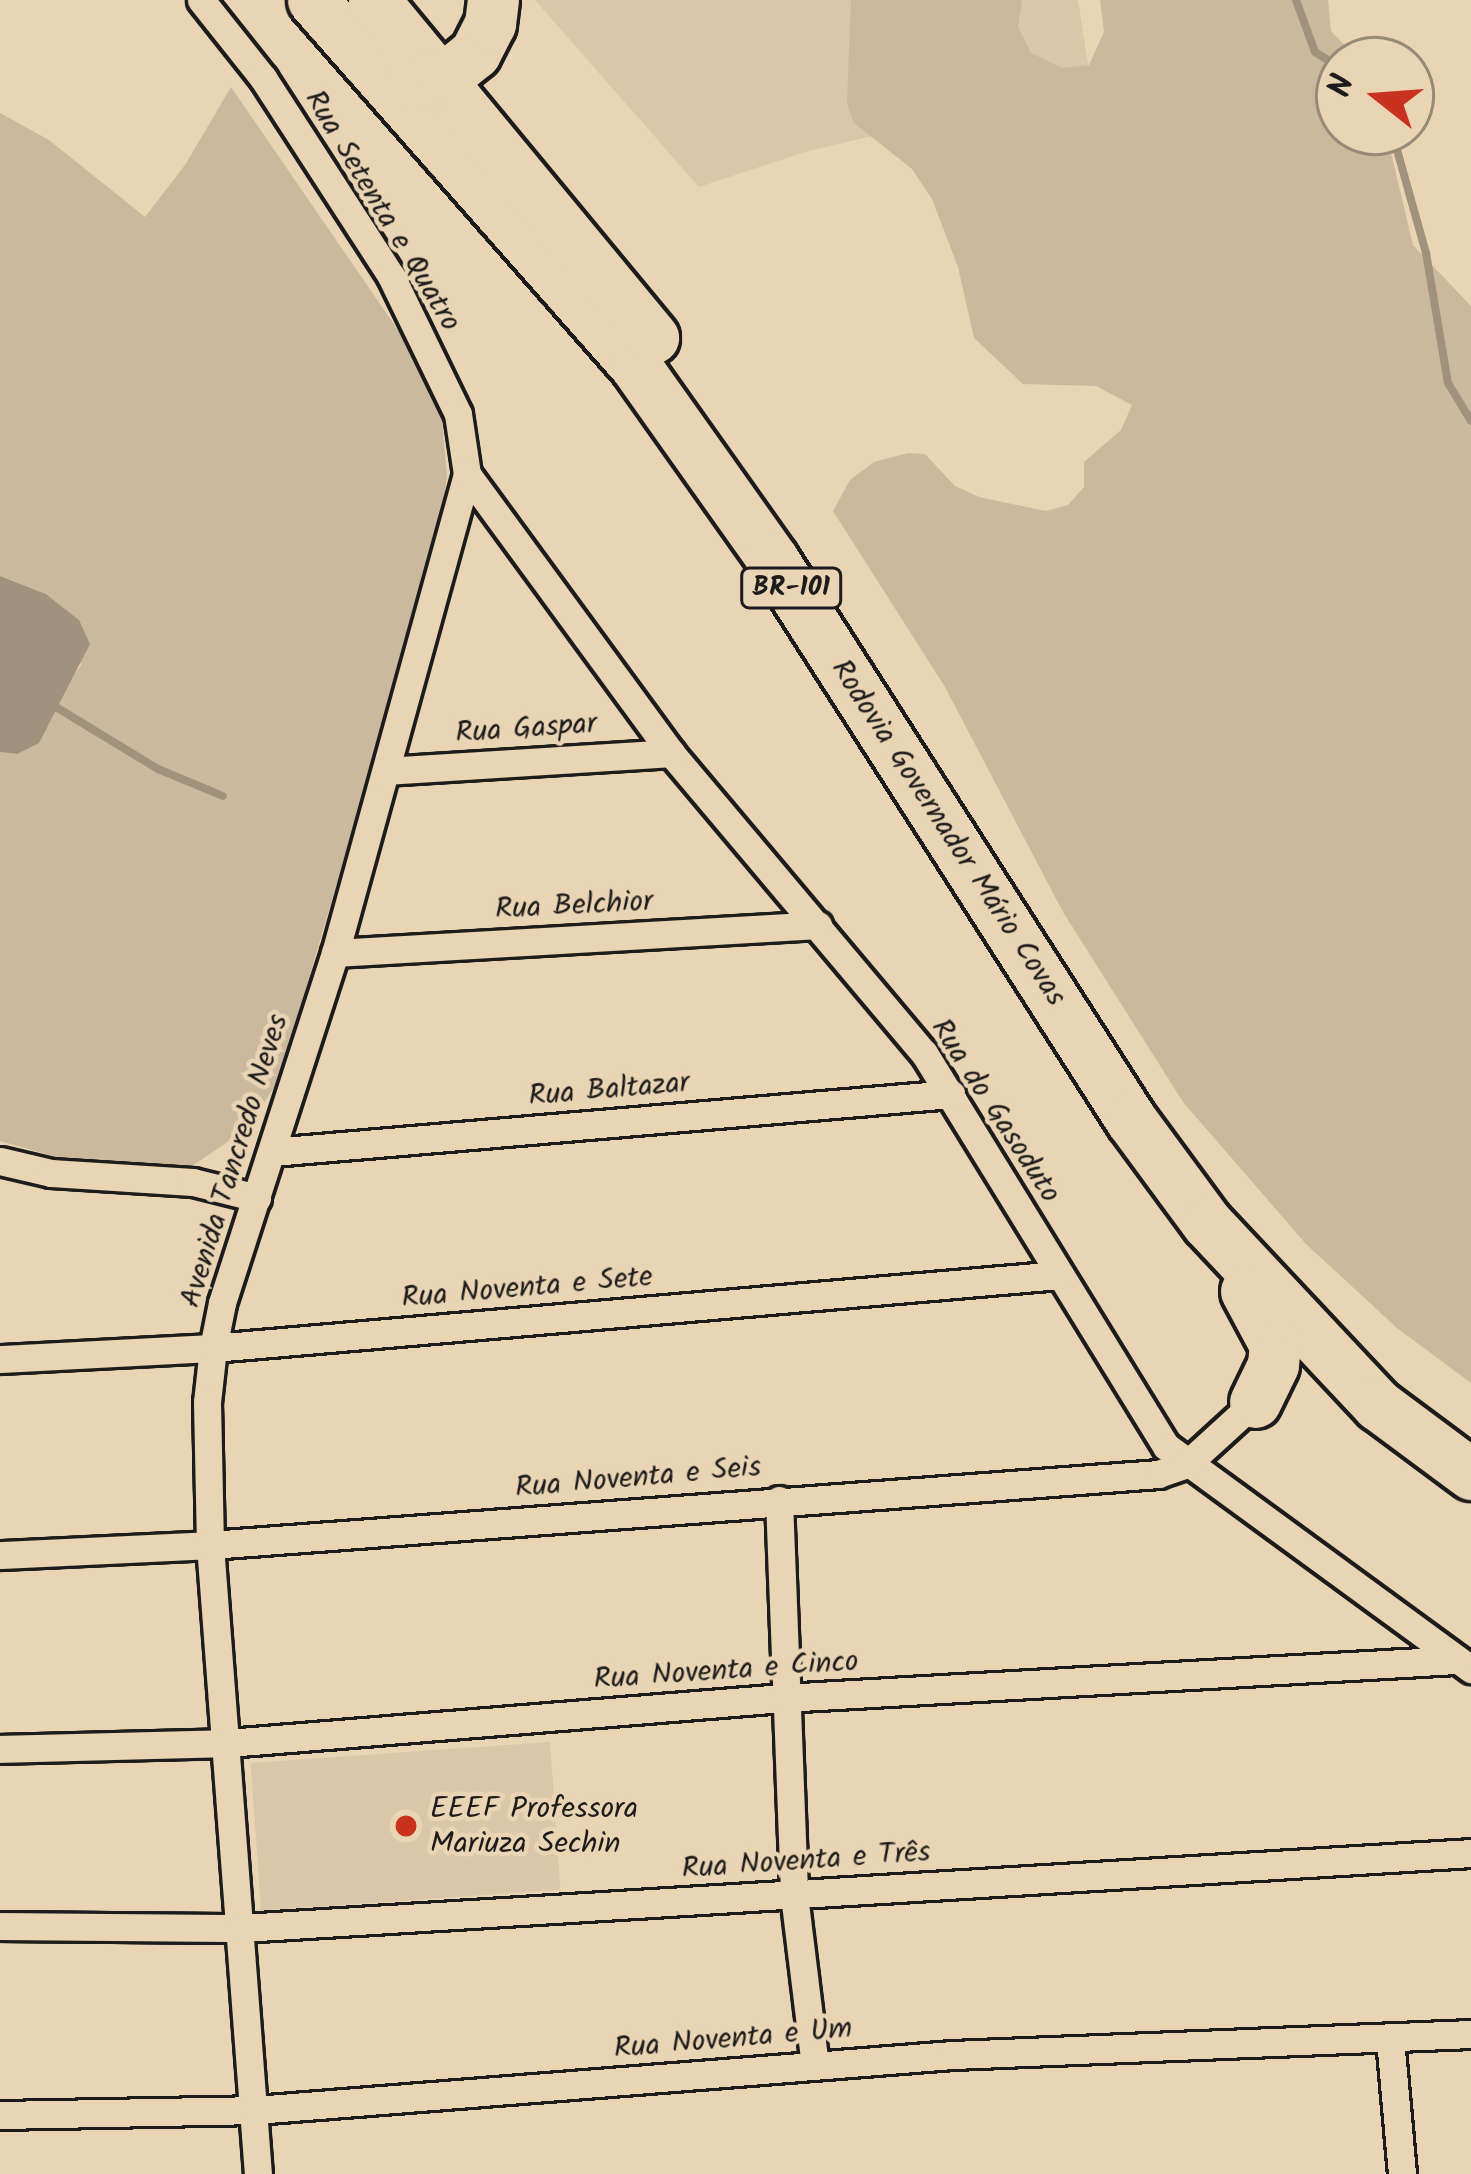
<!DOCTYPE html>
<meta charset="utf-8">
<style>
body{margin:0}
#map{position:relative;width:1471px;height:2174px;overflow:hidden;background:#e9d4b3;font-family:Kalam,sans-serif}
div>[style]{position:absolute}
.built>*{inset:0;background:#dac6a8;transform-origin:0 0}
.green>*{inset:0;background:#cbb99d}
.water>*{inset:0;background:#a1927e}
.stream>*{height:8px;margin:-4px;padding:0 4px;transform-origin:4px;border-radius:4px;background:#a1927e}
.roads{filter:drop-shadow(3px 0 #1c1c1c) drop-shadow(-3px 0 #1c1c1c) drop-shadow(0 3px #1c1c1c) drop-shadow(0 -3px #1c1c1c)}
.minor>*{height:27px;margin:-13.5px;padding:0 13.5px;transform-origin:13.5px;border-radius:13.5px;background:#e9d4b3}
.motorway>*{height:51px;margin:-25.5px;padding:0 25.5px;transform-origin:25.5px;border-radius:25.5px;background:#e9d4b3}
.dots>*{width:33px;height:33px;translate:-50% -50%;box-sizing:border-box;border:6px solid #e9d4b3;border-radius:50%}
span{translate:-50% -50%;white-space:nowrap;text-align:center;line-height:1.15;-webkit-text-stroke:9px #e9d4b3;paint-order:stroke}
.shield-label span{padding:3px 9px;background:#e9d4b3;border:3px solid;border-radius:9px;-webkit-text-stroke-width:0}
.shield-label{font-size:27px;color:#1c1c1c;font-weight:700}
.street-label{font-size:30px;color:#1c1c1c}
.poi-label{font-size:30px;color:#1c1c1c}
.left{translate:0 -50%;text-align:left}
.north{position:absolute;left:1315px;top:36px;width:120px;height:120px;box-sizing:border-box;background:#e9d4b3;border:3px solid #978a77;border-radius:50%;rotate:287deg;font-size:33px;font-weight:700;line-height:48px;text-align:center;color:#1c1c1c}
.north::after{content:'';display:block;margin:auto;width:42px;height:54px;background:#c8321e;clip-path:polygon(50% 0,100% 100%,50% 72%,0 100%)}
</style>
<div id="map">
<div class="built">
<i style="clip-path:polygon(535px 0,1078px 0,1091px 84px,805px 152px,699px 187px)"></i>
<i style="left:550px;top:1742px;width:148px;height:300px;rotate:86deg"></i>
</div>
<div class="green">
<i style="clip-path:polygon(851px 0,1022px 0,1018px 27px,1031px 53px,1062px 68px,1089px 65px,1104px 32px,1100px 0,1328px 0,1331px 31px,1359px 60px,1339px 60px,1339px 132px,1386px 132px,1413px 245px,1471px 306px,1471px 1383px,1397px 1328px,1306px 1244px,1183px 1102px,1063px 912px,945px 687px,833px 511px,850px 480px,874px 462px,908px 453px,925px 454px,955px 486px,979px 497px,1046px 511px,1068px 505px,1084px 487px,1084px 462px,1121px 430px,1132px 405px,1096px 386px,1023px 384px,974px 338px,958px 267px,932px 199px,912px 169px,854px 123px,847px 104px)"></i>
<i style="clip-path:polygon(231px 87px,415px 355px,440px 400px,447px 476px,438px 539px,279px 1080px,247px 1129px,192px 1166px,99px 1169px,0 1141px,0 752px,17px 754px,81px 665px,79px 620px,46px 594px,0 576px,0 113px,49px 140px,145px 217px,185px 165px)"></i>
</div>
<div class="water">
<i style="clip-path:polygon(0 576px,46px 594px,79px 620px,90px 644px,39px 743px,17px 754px,0 752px)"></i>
</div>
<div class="stream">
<i style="left:1296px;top:0;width:55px;rotate:69.9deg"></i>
<i style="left:1315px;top:52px;width:28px;rotate:32deg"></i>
<i style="left:1392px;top:132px;width:126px;rotate:74.3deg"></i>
<i style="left:1426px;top:253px;width:132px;rotate:80.4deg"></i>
<i style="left:1448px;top:383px;width:44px;rotate:58.8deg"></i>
<i style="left:51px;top:704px;width:125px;rotate:31.3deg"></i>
<i style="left:158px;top:769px;width:70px;rotate:22.6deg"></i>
</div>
<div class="roads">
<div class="minor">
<i style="left:201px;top:0;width:100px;rotate:51.5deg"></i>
<i style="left:263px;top:78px;width:236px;rotate:57.1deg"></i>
<i style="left:391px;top:276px;width:153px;rotate:64.1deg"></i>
<i style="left:458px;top:414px;width:61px;rotate:81.5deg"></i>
<i style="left:467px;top:474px;width:497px;rotate:105.4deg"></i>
<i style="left:335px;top:953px;width:368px;rotate:107.9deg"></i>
<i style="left:222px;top:1303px;width:46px;rotate:101.3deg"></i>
<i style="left:213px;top:1348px;width:54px;rotate:96.3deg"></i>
<i style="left:207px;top:1402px;width:143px;rotate:88.8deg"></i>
<i style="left:210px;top:1545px;width:631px;rotate:85.64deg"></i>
<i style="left:467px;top:474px;width:346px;rotate:53.8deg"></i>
<i style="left:671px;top:753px;width:392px;rotate:49.9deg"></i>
<i style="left:924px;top:1053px;width:462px;rotate:58.4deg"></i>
<i style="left:1166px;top:1446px;width:378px;rotate:36.2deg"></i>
<i style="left:386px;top:771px;width:286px;rotate:-3.6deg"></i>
<i style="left:335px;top:953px;width:484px;rotate:-3.3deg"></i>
<i style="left:272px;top:1152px;width:682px;rotate:-4.88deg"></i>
<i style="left:0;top:1161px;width:52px;rotate:13.2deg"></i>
<i style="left:51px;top:1173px;width:142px;rotate:3.6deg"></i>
<i style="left:193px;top:1182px;width:66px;rotate:14deg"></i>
<i style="left:0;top:1359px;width:213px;rotate:-3deg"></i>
<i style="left:213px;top:1348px;width:849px;rotate:-4.93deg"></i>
<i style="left:779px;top:1500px;width:395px;rotate:87.8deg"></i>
<i style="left:794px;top:1895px;width:171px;rotate:83deg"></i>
<i style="left:0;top:1555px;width:210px;rotate:-2.7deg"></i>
<i style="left:210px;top:1545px;width:951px;rotate:-4.28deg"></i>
<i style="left:1158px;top:1474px;width:31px;rotate:-19deg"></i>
<i style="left:1187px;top:1464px;width:92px;rotate:-42.4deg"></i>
<i style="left:0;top:1749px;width:228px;rotate:-1.5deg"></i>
<i style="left:228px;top:1743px;width:557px;rotate:-4.64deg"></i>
<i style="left:783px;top:1698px;width:675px;rotate:-3.23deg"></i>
<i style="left:0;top:1926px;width:242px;rotate:0.5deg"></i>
<i style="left:242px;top:1928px;width:1231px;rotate:-3.49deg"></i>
<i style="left:1390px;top:2039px;width:136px;rotate:84.9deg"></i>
<i style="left:0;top:2115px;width:255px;rotate:-1.1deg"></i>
<i style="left:255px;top:2110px;width:700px;rotate:-4.51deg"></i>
<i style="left:953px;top:2055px;width:518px;rotate:-2.32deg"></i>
</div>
<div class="motorway">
<i style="left:313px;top:0;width:490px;rotate:48.6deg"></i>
<i style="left:637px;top:368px;width:235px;rotate:54.7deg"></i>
<i style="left:773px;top:560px;width:665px;rotate:57.41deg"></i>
<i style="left:1131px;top:1120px;width:128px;rotate:53.6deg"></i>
<i style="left:1207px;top:1223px;width:250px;rotate:46.8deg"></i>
<i style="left:1378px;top:1405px;width:116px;rotate:36.6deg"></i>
<i style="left:374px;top:0;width:438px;rotate:50.4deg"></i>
<i style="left:410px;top:82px;width:34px;rotate:-7deg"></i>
<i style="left:444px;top:78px;width:40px;rotate:-39deg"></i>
<i style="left:475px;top:53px;width:33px;rotate:-63deg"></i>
<i style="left:490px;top:24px;width:24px;rotate:-83deg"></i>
<i style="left:1246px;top:1291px;width:61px;rotate:61.8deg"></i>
<i style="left:1275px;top:1345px;width:20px;rotate:96deg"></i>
<i style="left:1273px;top:1365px;width:41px;rotate:115.9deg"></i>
</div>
</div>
<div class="dots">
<i style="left:406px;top:1826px;background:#c8321e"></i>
</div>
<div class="shield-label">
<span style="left:791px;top:588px">BR-101</span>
</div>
<div class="street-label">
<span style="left:382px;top:211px;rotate:59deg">Rua Setenta e Quatro</span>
<span style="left:526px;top:729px;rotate:-4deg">Rua Gaspar</span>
<span style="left:948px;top:833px;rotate:57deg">Rodovia Governador Mário Covas</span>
<span style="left:574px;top:906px;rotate:-3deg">Rua Belchior</span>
<span style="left:609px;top:1090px;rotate:-5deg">Rua Baltazar</span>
<span style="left:995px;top:1111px;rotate:57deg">Rua do Gasoduto</span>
<span style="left:235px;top:1161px;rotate:-73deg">Avenida Tancredo Neves</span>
<span style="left:527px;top:1288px;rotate:-5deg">Rua Noventa e Sete</span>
<span style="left:638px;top:1478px;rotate:-5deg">Rua Noventa e Seis</span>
<span style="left:726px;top:1671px;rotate:-4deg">Rua Noventa e Cinco</span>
<span style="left:806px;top:1861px;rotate:-4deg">Rua Noventa e Três</span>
<span style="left:733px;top:2039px;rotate:-5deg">Rua Noventa e Um</span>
</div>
<div class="poi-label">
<span class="left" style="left:430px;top:1826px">EEEF Professora<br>Mariuza Sechin</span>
</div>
<div class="north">N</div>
</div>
